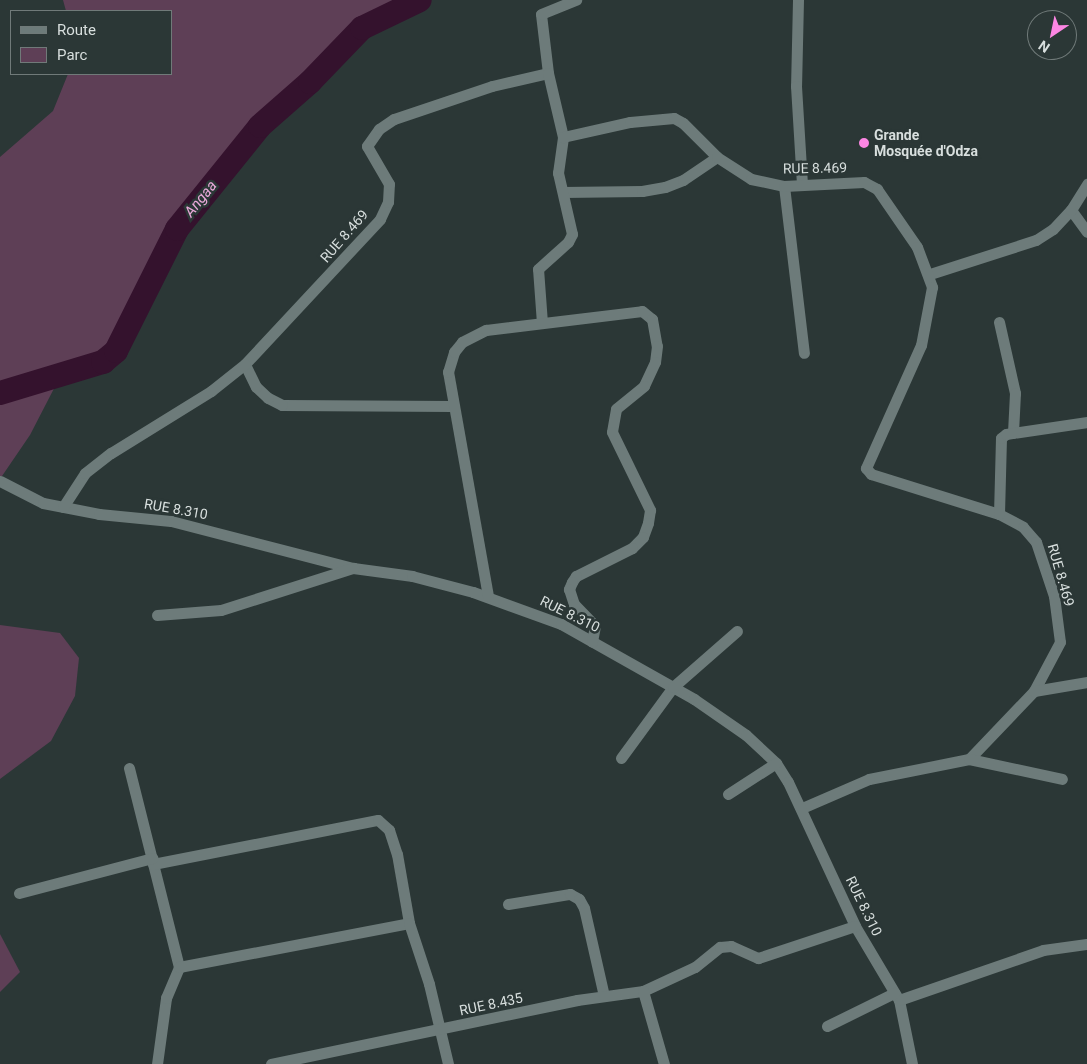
<!DOCTYPE html>
<meta charset="utf-8">
<style>
body{margin:0}
#map{position:relative;width:1087px;height:1064px;overflow:hidden;background:#2b3736;font-family:Roboto,sans-serif}
div>[style]{position:absolute}
.green>*{inset:0;background:#5e3f56}
.river>*{height:24px;margin:-12px;padding:0 12px;transform-origin:12px;border-radius:12px;background:#34122d}
.minor>*{height:11px;margin:-5.5px;padding:0 5.5px;transform-origin:5.5px;border-radius:5.5px;background:#6d7b7a}
.dots>*{width:14px;height:14px;translate:-50% -50%;box-sizing:border-box;border:2px solid #2b3736;border-radius:50%}
span{translate:-50% -50%;white-space:nowrap;text-align:center;line-height:1.15;-webkit-text-stroke:5px #2b3736;paint-order:stroke}
.poi-label{font-size:14px;color:#d8dfde;font-weight:700}
.left{translate:0 -50%;text-align:left}
.street-label{font-size:14px;color:#d8dfde}
.water-label{font-size:15px;color:#eaa9da;font-style:italic}
.legend{position:absolute;left:10px;top:10px;width:162px;height:65px;box-sizing:border-box;background:#2b3736;border:1px solid #707a79;margin:0;padding:6px 9px;list-style:none;font-size:15px;color:#d8dfde}
.legend li{display:flex;align-items:center;gap:10px;height:25px}
.legend b{width:25px;border:1px solid #707a79}
.north{position:absolute;left:1027px;top:10px;width:50px;height:50px;box-sizing:border-box;background:#2b3736;border:1px solid #707a79;border-radius:50%;rotate:214deg;font-size:14px;font-weight:700;line-height:20px;text-align:center;color:#d8dfde}
.north::after{content:'';display:block;margin:auto;width:18px;height:22px;background:#fc86e3;clip-path:polygon(50% 0,100% 100%,50% 72%,0 100%)}
</style>
<div id="map">
<div class="green">
<i style="clip-path:polygon(63px 0,420px 0,362px 28px,310px 82px,260px 126px,177px 229px,123px 342px,103px 362px,62px 373px,30px 435px,0 479px,0 157px,53px 111px,68px 74px,171px 74px,171px 11px,66px 11px)"></i>
<i style="clip-path:polygon(0 625px,60px 633px,79px 658px,75px 696px,51px 741px,0 779px)"></i>
<i style="clip-path:polygon(0 934px,20px 972px,0 992px)"></i>
</div>
<div class="river">
<i style="left:0;top:393px;width:108px;rotate:-16.8deg"></i>
<i style="left:103px;top:362px;width:17px;rotate:-40deg"></i>
<i style="left:116px;top:351px;width:136px;rotate:-63.4deg"></i>
<i style="left:177px;top:229px;width:132px;rotate:-51.1deg"></i>
<i style="left:260px;top:126px;width:67px;rotate:-41.3deg"></i>
<i style="left:310px;top:82px;width:75px;rotate:-46.1deg"></i>
<i style="left:362px;top:28px;width:64px;rotate:-25.8deg"></i>
</div>
<div class="minor">
<i style="left:798px;top:0;width:86px;rotate:91.3deg"></i>
<i style="left:796px;top:86px;width:99px;rotate:86.5deg"></i>
<i style="left:548px;top:73px;width:59px;rotate:-96.8deg"></i>
<i style="left:541px;top:14px;width:38px;rotate:-22deg"></i>
<i style="left:784px;top:186px;width:168px;rotate:83.2deg"></i>
<i style="left:563px;top:192px;width:79px;rotate:-0.7deg"></i>
<i style="left:642px;top:191px;width:23px;rotate:-10deg"></i>
<i style="left:665px;top:187px;width:19px;rotate:-21deg"></i>
<i style="left:683px;top:180px;width:41px;rotate:-34.1deg"></i>
<i style="left:1071px;top:210px;width:27px;rotate:54deg"></i>
<i style="left:930px;top:274px;width:111px;rotate:-17.8deg"></i>
<i style="left:1036px;top:240px;width:20px;rotate:-33deg"></i>
<i style="left:1053px;top:229px;width:26px;rotate:-47deg"></i>
<i style="left:1071px;top:210px;width:31px;rotate:-58deg"></i>
<i style="left:999px;top:322px;width:73px;rotate:77.3deg"></i>
<i style="left:1015px;top:393px;width:40px;rotate:92.9deg"></i>
<i style="left:542px;top:323px;width:54px;rotate:-94.2deg"></i>
<i style="left:538px;top:269px;width:40px;rotate:-42deg"></i>
<i style="left:568px;top:242px;width:9px;rotate:-63deg"></i>
<i style="left:572px;top:234px;width:63px;rotate:-102.9deg"></i>
<i style="left:558px;top:173px;width:36px;rotate:-82deg"></i>
<i style="left:453px;top:406px;width:171px;rotate:-179.7deg"></i>
<i style="left:282px;top:405px;width:16px;rotate:-153deg"></i>
<i style="left:268px;top:398px;width:16px;rotate:-137deg"></i>
<i style="left:256px;top:387px;width:25px;rotate:-116deg"></i>
<i style="left:245px;top:364px;width:198px;rotate:-47deg"></i>
<i style="left:380px;top:219px;width:19px;rotate:-65deg"></i>
<i style="left:388px;top:202px;width:18px;rotate:-87deg"></i>
<i style="left:389px;top:184px;width:44px;rotate:-120.1deg"></i>
<i style="left:367px;top:146px;width:21px;rotate:-55deg"></i>
<i style="left:379px;top:129px;width:18px;rotate:-34deg"></i>
<i style="left:394px;top:119px;width:103px;rotate:-18.6deg"></i>
<i style="left:492px;top:86px;width:57px;rotate:-13.1deg"></i>
<i style="left:548px;top:73px;width:66px;rotate:76.8deg"></i>
<i style="left:563px;top:137px;width:69px;rotate:-12.6deg"></i>
<i style="left:630px;top:122px;width:44px;rotate:-5.2deg"></i>
<i style="left:674px;top:118px;width:10px;rotate:29deg"></i>
<i style="left:683px;top:123px;width:48px;rotate:45deg"></i>
<i style="left:717px;top:157px;width:40px;rotate:32.9deg"></i>
<i style="left:751px;top:179px;width:34px;rotate:12deg"></i>
<i style="left:784px;top:186px;width:80px;rotate:-2.9deg"></i>
<i style="left:864px;top:182px;width:15px;rotate:28deg"></i>
<i style="left:877px;top:189px;width:70px;rotate:55.4deg"></i>
<i style="left:917px;top:247px;width:43px;rotate:69.4deg"></i>
<i style="left:932px;top:287px;width:59px;rotate:100.7deg"></i>
<i style="left:921px;top:345px;width:135px;rotate:114.1deg"></i>
<i style="left:866px;top:468px;width:8px;rotate:50deg"></i>
<i style="left:871px;top:474px;width:134px;rotate:17.4deg"></i>
<i style="left:999px;top:514px;width:27px;rotate:28deg"></i>
<i style="left:1023px;top:527px;width:20px;rotate:49deg"></i>
<i style="left:1036px;top:542px;width:57px;rotate:71.6deg"></i>
<i style="left:1054px;top:596px;width:46px;rotate:82.6deg"></i>
<i style="left:1060px;top:642px;width:55px;rotate:118deg"></i>
<i style="left:1034px;top:691px;width:94px;rotate:133.7deg"></i>
<i style="left:969px;top:759px;width:102px;rotate:168.7deg"></i>
<i style="left:869px;top:779px;width:73px;rotate:156.6deg"></i>
<i style="left:0;top:481px;width:48px;rotate:27.1deg"></i>
<i style="left:43px;top:503px;width:57px;rotate:11.1deg"></i>
<i style="left:99px;top:514px;width:72px;rotate:5.6deg"></i>
<i style="left:171px;top:521px;width:188px;rotate:14.5deg"></i>
<i style="left:353px;top:568px;width:60px;rotate:7.7deg"></i>
<i style="left:412px;top:576px;width:63px;rotate:14.7deg"></i>
<i style="left:473px;top:592px;width:94px;rotate:20deg"></i>
<i style="left:561px;top:624px;width:153px;rotate:29.4deg"></i>
<i style="left:694px;top:699px;width:63px;rotate:34.7deg"></i>
<i style="left:746px;top:735px;width:41px;rotate:43deg"></i>
<i style="left:776px;top:763px;width:22px;rotate:58deg"></i>
<i style="left:788px;top:782px;width:159px;rotate:65deg"></i>
<i style="left:855px;top:926px;width:86px;rotate:59.3deg"></i>
<i style="left:899px;top:1000px;width:65px;rotate:78.5deg"></i>
<i style="left:63px;top:507px;width:40px;rotate:-57.1deg"></i>
<i style="left:85px;top:473px;width:33px;rotate:-38deg"></i>
<i style="left:111px;top:453px;width:118px;rotate:-31.8deg"></i>
<i style="left:211px;top:391px;width:43px;rotate:-38.5deg"></i>
<i style="left:999px;top:514px;width:76px;rotate:-88.5deg"></i>
<i style="left:1001px;top:438px;width:6px;rotate:-39deg"></i>
<i style="left:1006px;top:434px;width:82px;rotate:-8.4deg"></i>
<i style="left:488px;top:596px;width:228px;rotate:-100.1deg"></i>
<i style="left:448px;top:372px;width:21px;rotate:-73deg"></i>
<i style="left:454px;top:352px;width:13px;rotate:-51deg"></i>
<i style="left:462px;top:342px;width:27px;rotate:-27deg"></i>
<i style="left:486px;top:330px;width:157px;rotate:-6.9deg"></i>
<i style="left:642px;top:311px;width:13px;rotate:39deg"></i>
<i style="left:652px;top:319px;width:27px;rotate:80deg"></i>
<i style="left:657px;top:346px;width:16px;rotate:97deg"></i>
<i style="left:655px;top:362px;width:26px;rotate:115deg"></i>
<i style="left:644px;top:386px;width:36px;rotate:141deg"></i>
<i style="left:616px;top:409px;width:23px;rotate:100deg"></i>
<i style="left:612px;top:432px;width:87px;rotate:64deg"></i>
<i style="left:650px;top:510px;width:13px;rotate:99deg"></i>
<i style="left:648px;top:523px;width:15px;rotate:110deg"></i>
<i style="left:643px;top:537px;width:16px;rotate:135deg"></i>
<i style="left:632px;top:548px;width:63px;rotate:153.4deg"></i>
<i style="left:576px;top:576px;width:7px;rotate:124deg"></i>
<i style="left:572px;top:582px;width:8px;rotate:113deg"></i>
<i style="left:569px;top:589px;width:16px;rotate:72deg"></i>
<i style="left:574px;top:604px;width:30px;rotate:46deg"></i>
<i style="left:595px;top:626px;width:16px;rotate:101deg"></i>
<i style="left:157px;top:615px;width:64px;rotate:-4.5deg"></i>
<i style="left:221px;top:610px;width:139px;rotate:-17.7deg"></i>
<i style="left:1034px;top:691px;width:54px;rotate:-9.6deg"></i>
<i style="left:621px;top:758px;width:88px;rotate:-53.8deg"></i>
<i style="left:673px;top:687px;width:85px;rotate:-41.2deg"></i>
<i style="left:969px;top:759px;width:95px;rotate:12.1deg"></i>
<i style="left:129px;top:768px;width:205px;rotate:75.9deg"></i>
<i style="left:728px;top:794px;width:57px;rotate:-32.9deg"></i>
<i style="left:153px;top:864px;width:229px;rotate:-11.1deg"></i>
<i style="left:378px;top:820px;width:15px;rotate:42deg"></i>
<i style="left:389px;top:830px;width:25px;rotate:72deg"></i>
<i style="left:397px;top:854px;width:70px;rotate:80.1deg"></i>
<i style="left:19px;top:893px;width:138px;rotate:-14.7deg"></i>
<i style="left:508px;top:904px;width:63px;rotate:-9.2deg"></i>
<i style="left:570px;top:894px;width:10px;rotate:29deg"></i>
<i style="left:579px;top:899px;width:10px;rotate:61deg"></i>
<i style="left:584px;top:908px;width:90px;rotate:77.2deg"></i>
<i style="left:643px;top:991px;width:57px;rotate:-24.8deg"></i>
<i style="left:695px;top:967px;width:32px;rotate:-39deg"></i>
<i style="left:720px;top:947px;width:11px;rotate:-5deg"></i>
<i style="left:731px;top:946px;width:30px;rotate:24deg"></i>
<i style="left:758px;top:958px;width:102px;rotate:-18.3deg"></i>
<i style="left:899px;top:1000px;width:152px;rotate:-19.1deg"></i>
<i style="left:1043px;top:950px;width:44px;rotate:-7.8deg"></i>
<i style="left:827px;top:1026px;width:75px;rotate:-26.2deg"></i>
<i style="left:157px;top:1064px;width:67px;rotate:-82.2deg"></i>
<i style="left:166px;top:998px;width:34px;rotate:-67deg"></i>
<i style="left:179px;top:967px;width:234px;rotate:-10.8deg"></i>
<i style="left:409px;top:923px;width:64px;rotate:71.8deg"></i>
<i style="left:429px;top:984px;width:82px;rotate:76.6deg"></i>
<i style="left:271px;top:1064px;width:313px;rotate:-11.8deg"></i>
<i style="left:577px;top:1000px;width:67px;rotate:-7.8deg"></i>
<i style="left:643px;top:991px;width:76px;rotate:74deg"></i>
</div>
<div class="dots">
<i style="left:864px;top:143px;background:#fc86e3"></i>
</div>
<div class="poi-label">
<span class="left" style="left:874px;top:143px">Grande<br>Mosquée d'Odza</span>
</div>
<div class="street-label">
<span style="left:815px;top:168px;rotate:-1deg">RUE 8.469</span>
<span style="left:344px;top:236px;rotate:-49deg">RUE 8.469</span>
<span style="left:176px;top:509px;rotate:10deg">RUE 8.310</span>
<span style="left:1061px;top:575px;rotate:74deg">RUE 8.469</span>
<span style="left:570px;top:614px;rotate:26deg">RUE 8.310</span>
<span style="left:864px;top:906px;rotate:64deg">RUE 8.310</span>
<span style="left:491px;top:1004px;rotate:-12deg">RUE 8.435</span>
</div>
<div class="water-label">
<span style="left:201px;top:199px;rotate:-51deg">Angaa</span>
</div>
<ul class="legend">
<li><b style="height:6px;background:#6d7b7a"></b>Route</li>
<li><b style="height:14px;background:#5e3f56"></b>Parc</li>
</ul>
<div class="north">N</div>
</div>
